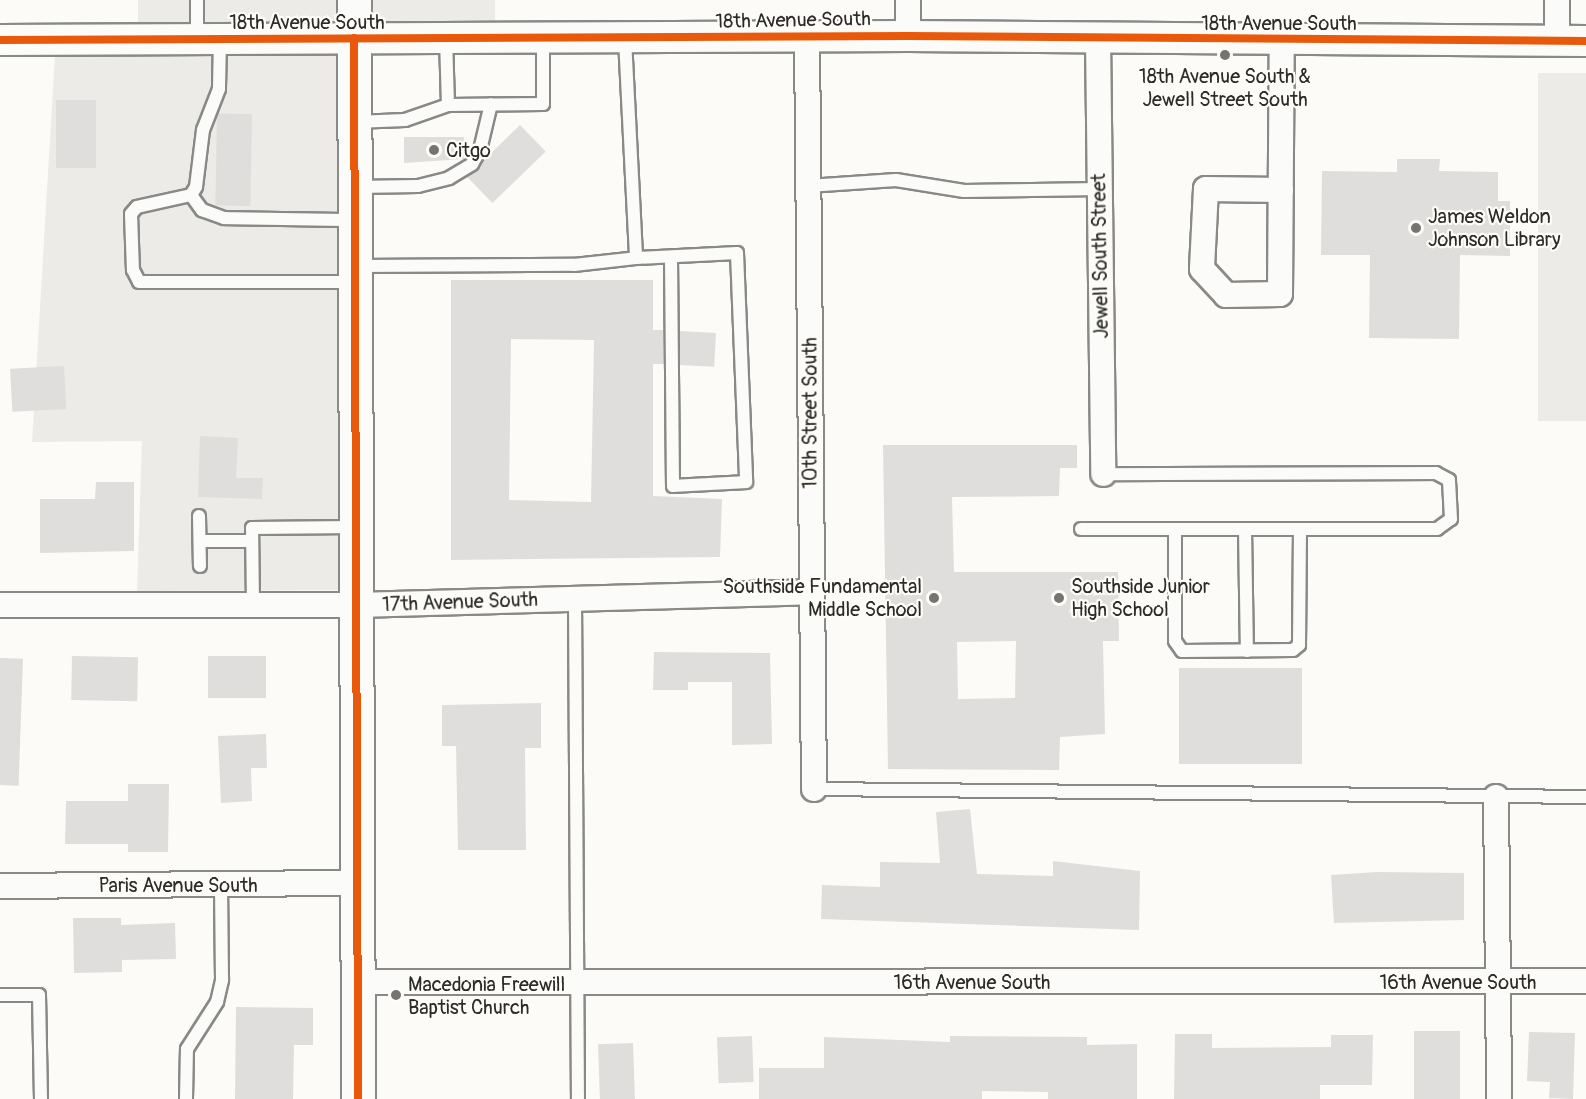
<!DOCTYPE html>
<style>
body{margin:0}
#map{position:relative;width:1586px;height:1099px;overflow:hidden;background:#fcfbf8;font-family:Pangolin,sans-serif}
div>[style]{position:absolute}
.built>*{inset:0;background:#ecebe7;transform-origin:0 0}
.green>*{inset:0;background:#ecebe8;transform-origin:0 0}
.building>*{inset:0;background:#dfdedc;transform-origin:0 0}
.roads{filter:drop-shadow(2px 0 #898987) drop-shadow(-2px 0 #898987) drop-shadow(0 2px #898987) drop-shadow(0 -2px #898987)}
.service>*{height:12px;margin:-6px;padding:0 6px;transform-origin:6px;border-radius:6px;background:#fbfbf9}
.minor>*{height:24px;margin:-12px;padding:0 12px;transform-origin:12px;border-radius:12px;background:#fbfbf9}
.tertiary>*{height:30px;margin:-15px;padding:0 15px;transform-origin:15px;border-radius:15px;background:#fbfbf9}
.secondary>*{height:33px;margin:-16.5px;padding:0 16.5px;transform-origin:16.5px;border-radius:16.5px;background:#fbfbf9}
.cycleway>*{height:8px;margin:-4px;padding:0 4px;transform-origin:4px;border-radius:4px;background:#e8590c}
.dots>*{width:16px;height:16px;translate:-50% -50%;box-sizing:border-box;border:3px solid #fdfcf7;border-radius:50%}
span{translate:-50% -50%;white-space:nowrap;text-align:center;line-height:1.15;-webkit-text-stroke:4.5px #fdfcf7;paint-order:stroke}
.street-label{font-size:20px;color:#2b2b2b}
.poi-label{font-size:20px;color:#2b2b2b}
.left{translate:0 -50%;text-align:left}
.right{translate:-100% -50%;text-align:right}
</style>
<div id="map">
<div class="built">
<i style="left:138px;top:0;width:203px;height:25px"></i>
<i style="left:367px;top:0;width:128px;height:24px"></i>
<i style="clip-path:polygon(341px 53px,344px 590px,137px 591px,142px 441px,32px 442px,55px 55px)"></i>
</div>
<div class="green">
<i style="left:1538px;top:73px;width:48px;height:348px"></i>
</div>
<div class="building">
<i style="left:56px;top:100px;width:40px;height:68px"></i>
<i style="left:252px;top:114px;width:92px;height:35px;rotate:91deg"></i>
<i style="left:520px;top:125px;width:37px;height:74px;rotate:46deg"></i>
<i style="clip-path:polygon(404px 137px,464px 137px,464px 159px,404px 163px)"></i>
<i style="clip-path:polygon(1397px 159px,1440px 159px,1439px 171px,1498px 172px,1498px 201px,1510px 201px,1510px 256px,1460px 255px,1459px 339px,1369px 338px,1370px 255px,1321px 255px,1322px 171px,1397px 172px)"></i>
<i style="clip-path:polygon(evenodd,451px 280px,653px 280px,653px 330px,663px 330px,664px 364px,653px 364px,653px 496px,722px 499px,720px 557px,451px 560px,451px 280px,511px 339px,594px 340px,591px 502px,509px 500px,511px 339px)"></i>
<i style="left:680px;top:331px;width:36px;height:34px;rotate:3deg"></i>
<i style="left:64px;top:366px;width:43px;height:54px;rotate:87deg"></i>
<i style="clip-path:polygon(200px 436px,238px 438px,236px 478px,263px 478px,262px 499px,198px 497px)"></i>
<i style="clip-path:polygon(evenodd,883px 445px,1077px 445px,1077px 468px,1060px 468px,1059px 496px,952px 497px,954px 572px,1118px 572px,1119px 641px,1103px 641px,1105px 734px,1060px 737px,1059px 770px,888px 769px,883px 445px,1016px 641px,1015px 698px,958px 699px,957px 642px,1016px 641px)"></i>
<i style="clip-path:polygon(96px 482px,134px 482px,134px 551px,40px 553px,40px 499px,95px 499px)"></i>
<i style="clip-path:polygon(654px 652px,770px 653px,772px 744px,732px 745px,732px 682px,688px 682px,688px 690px,653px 690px)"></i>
<i style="left:72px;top:656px;width:66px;height:44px;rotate:1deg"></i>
<i style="left:208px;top:656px;width:58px;height:42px"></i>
<i style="left:0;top:658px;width:23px;height:127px;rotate:2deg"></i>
<i style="left:1179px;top:668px;width:123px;height:96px"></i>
<i style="clip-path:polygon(541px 703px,541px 748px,525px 748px,526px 850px,458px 850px,456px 746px,442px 746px,442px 705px)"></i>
<i style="clip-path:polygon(266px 734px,267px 768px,251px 768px,252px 801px,221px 803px,218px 736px)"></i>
<i style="clip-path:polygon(128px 784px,169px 784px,168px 852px,128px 852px,128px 844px,65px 844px,66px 801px,128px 801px)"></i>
<i style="clip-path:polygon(970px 809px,977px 874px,1053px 876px,1053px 861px,1140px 871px,1139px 930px,821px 919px,822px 885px,880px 887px,880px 862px,940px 863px,936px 812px)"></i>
<i style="clip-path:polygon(1378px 872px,1464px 873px,1464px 920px,1334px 923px,1331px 875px)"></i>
<i style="clip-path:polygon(73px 918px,121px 918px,121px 925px,175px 923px,176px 959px,122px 960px,122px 972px,74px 973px)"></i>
<i style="clip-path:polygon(236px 1007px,313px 1008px,313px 1045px,294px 1045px,293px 1099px,235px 1099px)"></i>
<i style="left:1414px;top:1031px;width:46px;height:68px"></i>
<i style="clip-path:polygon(1529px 1032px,1575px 1033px,1573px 1099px,1549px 1098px,1550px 1082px,1527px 1081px)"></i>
<i style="clip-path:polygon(1175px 1034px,1212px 1034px,1212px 1048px,1331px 1047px,1331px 1035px,1373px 1035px,1372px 1085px,1320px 1085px,1320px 1099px,1174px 1099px)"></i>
<i style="left:752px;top:1036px;width:46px;height:35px;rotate:88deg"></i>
<i style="clip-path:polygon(950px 1036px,1087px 1037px,1087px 1045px,1137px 1044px,1137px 1099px,1048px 1099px,1048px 1092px,982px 1091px,982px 1099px,759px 1099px,759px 1068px,824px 1068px,824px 1037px,950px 1042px)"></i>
<i style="left:633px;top:1043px;width:56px;height:35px;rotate:88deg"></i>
</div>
<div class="roads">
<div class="service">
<i style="left:197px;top:0;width:38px;rotate:90deg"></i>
<i style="left:446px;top:38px;width:67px;rotate:88.3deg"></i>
<i style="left:625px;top:39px;width:219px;rotate:87.1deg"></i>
<i style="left:220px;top:40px;width:49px;rotate:91.2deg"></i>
<i style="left:219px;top:89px;width:44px;rotate:111.3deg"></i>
<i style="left:203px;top:130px;width:57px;rotate:97deg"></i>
<i style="left:196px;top:187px;width:9px;rotate:122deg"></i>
<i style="left:191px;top:195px;width:55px;rotate:167.5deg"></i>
<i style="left:137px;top:207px;width:9px;rotate:131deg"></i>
<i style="left:131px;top:214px;width:56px;rotate:88deg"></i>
<i style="left:133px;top:270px;width:13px;rotate:63deg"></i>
<i style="left:139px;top:282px;width:215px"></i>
<i style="left:355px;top:122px;width:50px;rotate:-2.3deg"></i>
<i style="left:405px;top:120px;width:46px;rotate:-19.2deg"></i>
<i style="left:448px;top:105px;width:95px;rotate:-0.6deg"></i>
<i style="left:543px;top:104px;width:66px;rotate:-90deg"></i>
<i style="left:808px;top:186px;width:88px;rotate:-3.9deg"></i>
<i style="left:896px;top:180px;width:69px;rotate:9.2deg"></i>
<i style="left:964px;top:191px;width:136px;rotate:-0.8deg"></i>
<i style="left:355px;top:187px;width:63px;rotate:-0.9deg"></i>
<i style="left:418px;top:186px;width:32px;rotate:-14deg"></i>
<i style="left:449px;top:178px;width:27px;rotate:-31deg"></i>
<i style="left:472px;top:164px;width:16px;rotate:-60deg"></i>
<i style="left:480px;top:150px;width:47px;rotate:-76.6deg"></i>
<i style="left:191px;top:195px;width:19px;rotate:54deg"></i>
<i style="left:202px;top:210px;width:23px;rotate:20deg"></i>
<i style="left:224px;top:218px;width:130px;rotate:0.9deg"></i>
<i style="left:357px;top:266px;width:217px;rotate:-0.3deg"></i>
<i style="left:574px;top:265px;width:62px;rotate:-6.4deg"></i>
<i style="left:636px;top:258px;width:101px;rotate:-2.8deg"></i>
<i style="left:737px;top:253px;width:229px;rotate:87.7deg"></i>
<i style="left:746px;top:482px;width:73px;rotate:176.9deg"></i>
<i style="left:673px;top:486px;width:229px;rotate:-90.5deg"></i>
<i style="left:199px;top:516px;width:50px;rotate:88.9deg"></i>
<i style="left:1081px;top:529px;width:356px"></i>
<i style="left:1437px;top:529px;width:17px;rotate:-36deg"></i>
<i style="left:1451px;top:519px;width:39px;rotate:-93deg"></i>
<i style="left:1449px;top:480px;width:15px;rotate:-152deg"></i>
<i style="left:1436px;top:473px;width:333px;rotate:179.8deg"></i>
<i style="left:1175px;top:529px;width:112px;rotate:90deg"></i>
<i style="left:1175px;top:641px;width:12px;rotate:55deg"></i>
<i style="left:1182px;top:651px;width:111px;rotate:-0.5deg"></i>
<i style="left:1293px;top:650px;width:8px;rotate:-40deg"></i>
<i style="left:1299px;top:645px;width:116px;rotate:-89.5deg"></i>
<i style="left:1245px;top:529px;width:122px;rotate:89.1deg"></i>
<i style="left:200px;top:541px;width:52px"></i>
<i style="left:575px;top:599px;width:500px;rotate:89.66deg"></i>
<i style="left:253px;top:605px;width:77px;rotate:-90.7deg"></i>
<i style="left:252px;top:528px;width:102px;rotate:-0.6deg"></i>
<i style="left:814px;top:789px;width:772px;rotate:0.59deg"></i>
<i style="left:0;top:995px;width:39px"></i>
<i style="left:39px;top:995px;width:104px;rotate:88.9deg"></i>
<i style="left:186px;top:1099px;width:50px;rotate:-88.9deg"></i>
<i style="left:187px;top:1049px;width:56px;rotate:-57.4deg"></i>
<i style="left:217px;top:1002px;width:23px;rotate:-77deg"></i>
<i style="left:222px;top:980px;width:96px;rotate:-90.6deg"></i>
</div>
<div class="minor">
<i style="left:908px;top:0;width:36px;rotate:90deg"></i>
<i style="left:1557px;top:0;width:41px;rotate:90deg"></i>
<i style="left:807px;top:36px;width:753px;rotate:89.47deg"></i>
<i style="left:1098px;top:38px;width:436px;rotate:89.3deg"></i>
<i style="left:1281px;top:190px;width:75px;rotate:-179.2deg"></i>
<i style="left:1206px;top:189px;width:80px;rotate:92.9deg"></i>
<i style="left:1202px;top:269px;width:35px;rotate:47deg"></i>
<i style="left:1226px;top:295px;width:54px;rotate:-1.1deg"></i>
<i style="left:1280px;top:294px;width:255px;rotate:-89.6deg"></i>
<i style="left:0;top:605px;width:357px"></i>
<i style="left:357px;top:605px;width:454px;rotate:-1.6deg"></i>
<i style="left:1496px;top:797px;width:302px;rotate:89.4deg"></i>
<i style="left:0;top:886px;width:357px;rotate:-0.5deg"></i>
<i style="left:357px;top:982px;width:1229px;rotate:-0.05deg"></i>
</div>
<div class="tertiary">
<i style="left:0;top:40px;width:908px;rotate:-0.25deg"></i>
<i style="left:908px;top:36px;width:678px;rotate:0.42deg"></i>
</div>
<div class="secondary">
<i style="left:354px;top:0;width:1099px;rotate:89.79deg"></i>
</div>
</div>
<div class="cycleway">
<i style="left:354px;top:38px;width:1061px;rotate:89.78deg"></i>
<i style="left:0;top:40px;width:908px;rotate:-0.25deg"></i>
<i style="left:908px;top:36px;width:678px;rotate:0.42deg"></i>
</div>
<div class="dots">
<i style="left:1225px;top:55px;background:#747473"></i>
<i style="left:434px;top:150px;background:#747473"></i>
<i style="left:1416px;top:228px;background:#747473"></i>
<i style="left:934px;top:598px;background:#747473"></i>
<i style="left:1059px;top:598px;background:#747473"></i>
<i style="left:396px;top:995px;background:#747473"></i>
</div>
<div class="street-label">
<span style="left:793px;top:20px;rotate:-1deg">18th Avenue South</span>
<span style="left:307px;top:22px">18th Avenue South</span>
<span style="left:1279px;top:23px">18th Avenue South</span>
<span style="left:1100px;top:256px;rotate:-91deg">Jewell South Street</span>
<span style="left:810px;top:413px;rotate:-90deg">10th Street South</span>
<span style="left:460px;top:602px;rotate:-2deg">17th Avenue South</span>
<span style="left:178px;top:885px">Paris Avenue South</span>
<span style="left:972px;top:982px">16th Avenue South</span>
<span style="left:1458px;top:982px">16th Avenue South</span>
</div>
<div class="poi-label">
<span style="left:1225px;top:88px">18th Avenue South &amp;<br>Jewell Street South</span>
<span class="left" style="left:446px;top:150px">Citgo</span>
<span class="left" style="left:1428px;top:228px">James Weldon<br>Johnson Library</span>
<span class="right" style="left:922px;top:598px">Southside Fundamental<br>Middle School</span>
<span class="left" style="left:1071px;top:598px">Southside Junior<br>High School</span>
<span class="left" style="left:408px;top:996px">Macedonia Freewill<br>Baptist Church</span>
</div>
</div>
